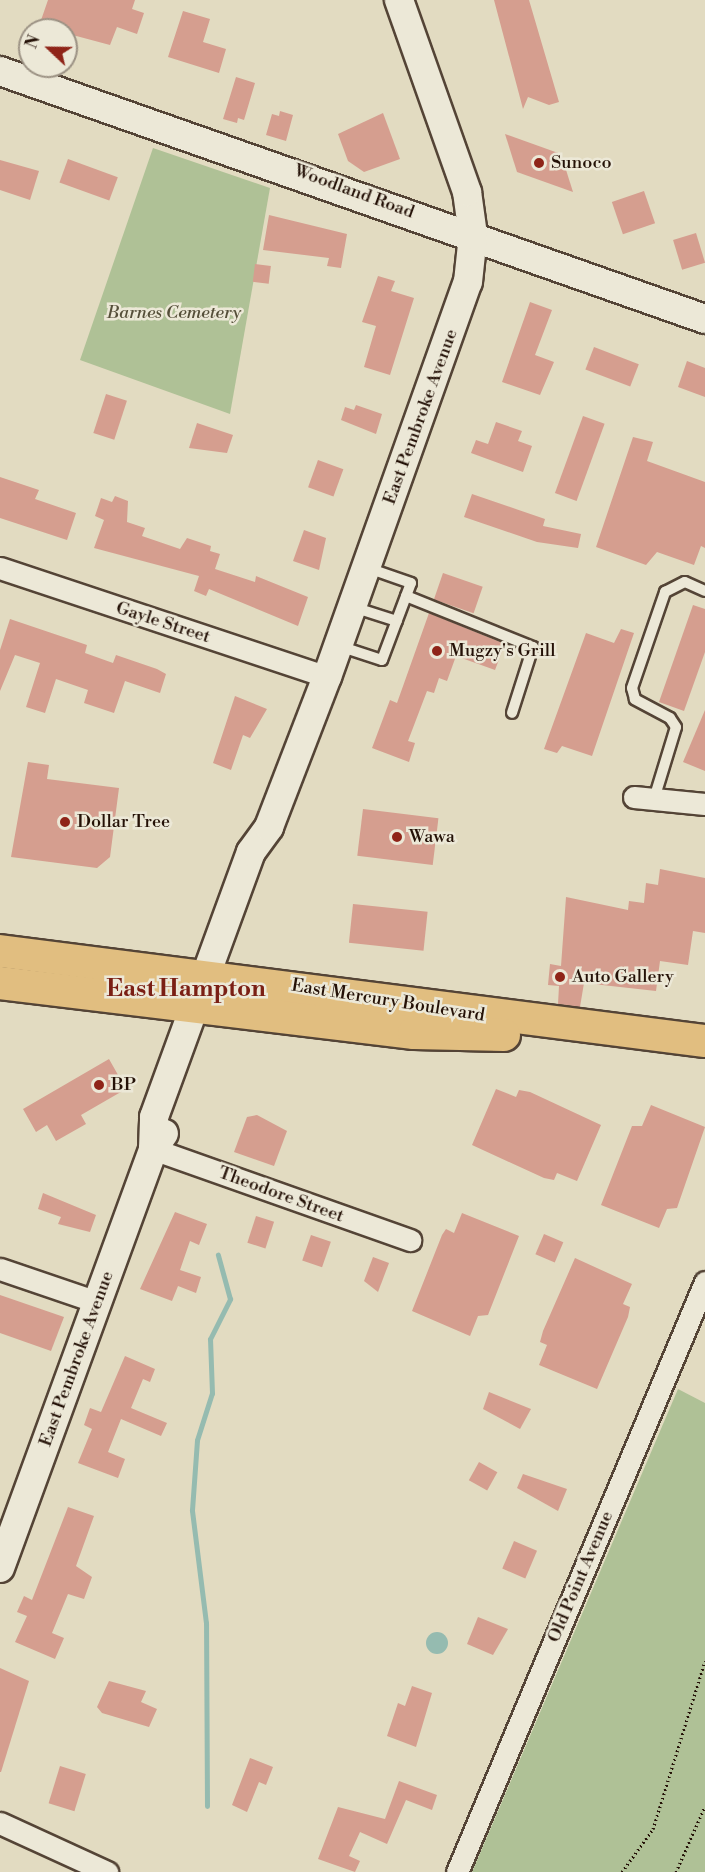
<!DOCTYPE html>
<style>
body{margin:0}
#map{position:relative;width:705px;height:1872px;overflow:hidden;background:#e2dbc1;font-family:"Libre Bodoni",serif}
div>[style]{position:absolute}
.green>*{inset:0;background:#afc196}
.water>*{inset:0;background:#95bbb0}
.round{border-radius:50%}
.stream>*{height:5px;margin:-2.5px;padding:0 2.5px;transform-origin:2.5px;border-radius:2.5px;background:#95bbb0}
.building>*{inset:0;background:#d59e8f;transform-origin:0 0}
.path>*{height:3px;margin-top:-1.5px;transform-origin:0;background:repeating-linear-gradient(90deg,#241107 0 1.5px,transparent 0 4.5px)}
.roads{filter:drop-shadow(2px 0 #544436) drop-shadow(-2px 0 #544436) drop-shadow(0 2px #544436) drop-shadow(0 -2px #544436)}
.service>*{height:10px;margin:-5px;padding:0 5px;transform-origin:5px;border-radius:5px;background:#ece8d7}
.minor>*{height:21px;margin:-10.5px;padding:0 10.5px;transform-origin:10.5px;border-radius:10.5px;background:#ece8d7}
.secondary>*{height:28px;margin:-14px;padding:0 14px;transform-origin:14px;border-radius:14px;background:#ece8d7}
.primary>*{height:32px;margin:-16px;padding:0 16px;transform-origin:16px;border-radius:16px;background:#e1be80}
.dots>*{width:16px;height:16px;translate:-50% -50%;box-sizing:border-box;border:3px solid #ece8d7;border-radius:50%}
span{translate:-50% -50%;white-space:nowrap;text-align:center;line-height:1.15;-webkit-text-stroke:5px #ece8d7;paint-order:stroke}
.poi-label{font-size:18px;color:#241107}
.left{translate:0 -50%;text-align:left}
.street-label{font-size:18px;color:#241107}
.park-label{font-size:18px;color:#554f39;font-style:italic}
.district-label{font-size:24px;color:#7a1f14;font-weight:700}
.north{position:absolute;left:18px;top:18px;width:60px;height:60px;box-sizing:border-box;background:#ece8d7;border:2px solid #9c9284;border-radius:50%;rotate:292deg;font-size:16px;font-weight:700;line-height:24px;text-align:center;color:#241107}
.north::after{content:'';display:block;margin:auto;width:21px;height:27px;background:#8f2418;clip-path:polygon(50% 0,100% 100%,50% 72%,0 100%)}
</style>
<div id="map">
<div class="green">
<i style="clip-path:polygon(153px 148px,270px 188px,230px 414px,80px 360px)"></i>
<i style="clip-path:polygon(678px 1389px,705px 1403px,705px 1872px,472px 1872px)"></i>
</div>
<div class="water">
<i class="round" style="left:426px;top:1632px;width:22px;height:22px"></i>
</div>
<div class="stream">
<i style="left:207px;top:1806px;width:183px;rotate:-90.3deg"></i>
<i style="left:206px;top:1623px;width:114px;rotate:-97.1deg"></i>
<i style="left:192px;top:1510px;width:70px;rotate:-85.9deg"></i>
<i style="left:197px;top:1440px;width:49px;rotate:-72.3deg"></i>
<i style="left:212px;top:1393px;width:54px;rotate:-92.1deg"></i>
<i style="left:210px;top:1339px;width:45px;rotate:-63.4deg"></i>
<i style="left:230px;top:1299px;width:46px;rotate:-105.3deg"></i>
</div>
<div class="building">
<i style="clip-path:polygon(48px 0,135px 0,132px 9px,144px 13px,137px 34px,117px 27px,110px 45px,39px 26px)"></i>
<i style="clip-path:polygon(494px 0,529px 0,559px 102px,549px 105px,528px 97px,523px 109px)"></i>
<i style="clip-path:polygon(183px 11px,210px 19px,203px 42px,226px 49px,219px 73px,168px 57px)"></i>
<i style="clip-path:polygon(236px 77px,255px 83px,244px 120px,238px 118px,237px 123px,223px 119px)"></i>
<i style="clip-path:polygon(280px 111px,293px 115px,286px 141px,266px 135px,272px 114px,279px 116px)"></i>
<i style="clip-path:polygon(383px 113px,400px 159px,364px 172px,348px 161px,338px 134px)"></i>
<i style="clip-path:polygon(505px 134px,561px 154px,573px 192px,517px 172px)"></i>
<i style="left:68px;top:159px;width:53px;height:25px;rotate:20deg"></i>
<i style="clip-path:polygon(0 160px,39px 171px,30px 200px,0 190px)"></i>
<i style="left:644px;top:191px;width:34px;height:34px;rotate:71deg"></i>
<i style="clip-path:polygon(269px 215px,347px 234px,341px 268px,327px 266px,329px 258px,263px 250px)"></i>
<i style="left:696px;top:233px;width:31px;height:24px;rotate:73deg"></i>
<i style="left:255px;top:264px;width:16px;height:18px;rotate:7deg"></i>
<i style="clip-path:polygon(378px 276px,395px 281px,391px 291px,414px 298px,390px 375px,364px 367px,376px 326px,362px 322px)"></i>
<i style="clip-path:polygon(530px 302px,552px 310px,535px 355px,554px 362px,540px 395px,502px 382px)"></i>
<i style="left:594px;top:347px;width:48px;height:24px;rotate:21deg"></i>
<i style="clip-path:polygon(687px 361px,705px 368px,705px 397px,678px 387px)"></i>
<i style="left:106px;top:394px;width:22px;height:41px;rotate:18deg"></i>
<i style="clip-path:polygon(356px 405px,382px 414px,376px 434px,341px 420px,345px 407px,354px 410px)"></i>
<i style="left:583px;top:416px;width:23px;height:82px;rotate:20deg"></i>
<i style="clip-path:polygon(496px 422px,522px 431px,518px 441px,532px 446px,523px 472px,471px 453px,476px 440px,488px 444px)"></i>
<i style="clip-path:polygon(197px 423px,233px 435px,227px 453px,189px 448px)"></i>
<i style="clip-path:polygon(633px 437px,653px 442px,647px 461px,705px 482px,705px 548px,701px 546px,694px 565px,657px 552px,646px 565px,596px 547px)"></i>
<i style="left:318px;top:460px;width:27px;height:29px;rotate:20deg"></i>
<i style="clip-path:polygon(0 477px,39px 490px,35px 499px,76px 513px,67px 540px,0 518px)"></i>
<i style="clip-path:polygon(472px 494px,545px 519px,543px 526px,581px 534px,578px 548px,537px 542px,464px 517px)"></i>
<i style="clip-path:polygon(115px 496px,128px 501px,127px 522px,145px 528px,142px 536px,180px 549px,187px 538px,211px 546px,210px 551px,220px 554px,215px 569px,255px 582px,256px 576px,308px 597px,298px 626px,209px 589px,206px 596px,194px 591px,199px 576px,94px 548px,104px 520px,95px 516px,101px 498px,112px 502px)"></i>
<i style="clip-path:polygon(304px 530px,326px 538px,319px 570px,293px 561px)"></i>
<i style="left:443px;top:573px;width:42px;height:28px;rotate:19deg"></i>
<i style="clip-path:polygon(693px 605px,705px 609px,705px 652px,684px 711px,659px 702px)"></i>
<i style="clip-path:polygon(429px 613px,505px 644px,495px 670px,456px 656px,447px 681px,439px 678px,434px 693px,427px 691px,408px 741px,415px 743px,409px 762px,372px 748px,390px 700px,397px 703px)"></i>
<i style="clip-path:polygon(10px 619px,87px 645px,85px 653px,113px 663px,116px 655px,157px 669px,166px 674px,160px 693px,125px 681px,114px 713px,84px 703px,88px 690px,56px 679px,45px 713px,26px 707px,40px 663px,15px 655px,0 691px,0 650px)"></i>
<i style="clip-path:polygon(621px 629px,634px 633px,592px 756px,562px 746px,557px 753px,544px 749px,586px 633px,614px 643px)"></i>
<i style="clip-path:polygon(235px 696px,267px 709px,250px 738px,243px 735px,231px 770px,213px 763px)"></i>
<i style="clip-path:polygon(705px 710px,705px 771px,683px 762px)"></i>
<i style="clip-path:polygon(28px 762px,49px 765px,47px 779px,119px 788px,110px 857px,97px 868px,11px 857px)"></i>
<i style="left:363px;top:809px;width:76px;height:47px;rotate:7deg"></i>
<i style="clip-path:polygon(660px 869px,705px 878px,705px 933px,693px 931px,688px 965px,660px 961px,656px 991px,584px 983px,580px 1007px,558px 1004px,559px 986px,548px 985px,550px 964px,561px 966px,566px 897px,628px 910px,629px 901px,644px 903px,646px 883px,658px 885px)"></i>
<i style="left:353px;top:904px;width:75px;height:39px;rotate:6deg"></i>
<i style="clip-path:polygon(109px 1059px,126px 1089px,81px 1115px,86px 1124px,56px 1141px,47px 1125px,36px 1132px,23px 1109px)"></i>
<i style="clip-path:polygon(496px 1089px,516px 1097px,519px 1090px,530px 1092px,601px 1125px,577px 1181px,557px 1173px,554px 1180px,544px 1178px,472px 1145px)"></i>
<i style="clip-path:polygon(651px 1105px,705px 1127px,677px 1208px,667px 1209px,659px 1228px,601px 1205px,632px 1126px,642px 1126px)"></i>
<i style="clip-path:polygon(257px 1115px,287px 1131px,274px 1166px,234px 1152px,247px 1117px)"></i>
<i style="clip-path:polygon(43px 1193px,96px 1215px,90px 1232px,58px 1224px,61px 1217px,38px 1209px)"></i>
<i style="clip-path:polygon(175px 1212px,207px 1224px,199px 1245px,190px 1241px,180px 1270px,201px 1277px,196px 1293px,178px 1286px,172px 1301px,140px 1289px)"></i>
<i style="clip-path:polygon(462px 1213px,519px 1236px,488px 1315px,478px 1316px,470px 1336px,412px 1311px,442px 1235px,446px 1229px,454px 1233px)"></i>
<i style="left:256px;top:1216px;width:19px;height:28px;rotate:18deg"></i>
<i style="left:544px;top:1234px;width:21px;height:22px;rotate:23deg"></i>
<i style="left:311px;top:1235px;width:21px;height:27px;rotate:19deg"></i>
<i style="clip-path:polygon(373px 1257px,389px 1263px,378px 1292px,364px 1281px)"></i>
<i style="clip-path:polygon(575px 1258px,632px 1284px,623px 1304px,630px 1307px,628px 1317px,597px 1389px,539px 1365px,547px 1345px,540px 1342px,543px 1331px)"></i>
<i style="clip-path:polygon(0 1295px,64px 1317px,51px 1351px,0 1333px)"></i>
<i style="clip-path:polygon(125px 1356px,155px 1369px,150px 1382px,143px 1379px,131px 1408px,167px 1423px,161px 1436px,121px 1419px,108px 1452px,125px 1459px,118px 1478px,78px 1463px,92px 1429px,84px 1425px,90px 1408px,101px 1412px)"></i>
<i style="clip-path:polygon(489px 1392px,531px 1409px,520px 1429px,483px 1409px)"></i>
<i style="left:479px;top:1462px;width:21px;height:21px;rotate:29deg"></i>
<i style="clip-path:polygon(523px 1474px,567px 1489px,558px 1511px,517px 1488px)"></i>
<i style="clip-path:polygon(68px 1507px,94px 1516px,76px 1566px,92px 1577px,84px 1599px,68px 1594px,52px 1633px,64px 1638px,55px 1659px,15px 1642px,27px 1616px,17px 1612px,24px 1596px,32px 1600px)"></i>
<i style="left:514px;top:1541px;width:25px;height:30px;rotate:23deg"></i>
<i style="clip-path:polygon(478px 1617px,508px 1629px,493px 1655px,467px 1644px)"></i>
<i style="clip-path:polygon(0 1668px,29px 1681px,1px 1772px,0 1772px)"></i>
<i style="clip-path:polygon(109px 1681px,146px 1691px,141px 1702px,157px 1709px,149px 1727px,102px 1713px,97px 1707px)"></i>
<i style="clip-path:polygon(412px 1686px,432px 1693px,416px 1747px,387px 1736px,398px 1703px,405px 1706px)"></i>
<i style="clip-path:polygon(250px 1758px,273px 1767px,266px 1785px,259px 1782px,247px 1812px,232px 1805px)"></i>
<i style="left:60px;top:1766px;width:27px;height:39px;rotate:17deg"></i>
<i style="clip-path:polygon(399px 1781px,437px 1795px,432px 1810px,406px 1800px,387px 1844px,360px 1832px,349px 1856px,360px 1861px,355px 1872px,318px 1859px,338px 1807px,385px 1819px)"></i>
</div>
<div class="path">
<i style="left:622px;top:1872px;width:53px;rotate:-54.2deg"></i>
<i style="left:653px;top:1829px;width:176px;rotate:-72.8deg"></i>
<i style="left:676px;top:1872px;width:72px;rotate:-66.3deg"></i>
</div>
<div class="roads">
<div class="service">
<i style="left:406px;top:596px;width:137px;rotate:21.9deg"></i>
<i style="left:533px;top:647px;width:69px;rotate:107.7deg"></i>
<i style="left:353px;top:607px;width:46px;rotate:17.7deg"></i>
<i style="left:339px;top:646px;width:45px;rotate:18deg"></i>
<i style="left:382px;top:660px;width:82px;rotate:-69.4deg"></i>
<i style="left:411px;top:583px;width:46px;rotate:-160.8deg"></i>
<i style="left:654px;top:799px;width:75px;rotate:-73deg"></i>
<i style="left:676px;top:727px;width:11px;rotate:-124deg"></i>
<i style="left:670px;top:718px;width:40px;rotate:-152deg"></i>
<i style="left:635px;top:699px;width:11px;rotate:-105deg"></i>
<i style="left:632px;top:688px;width:102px;rotate:-71deg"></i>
<i style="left:665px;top:592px;width:22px;rotate:-27deg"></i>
<i style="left:685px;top:582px;width:22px;rotate:24deg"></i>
</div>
<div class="minor">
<i style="left:0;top:568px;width:345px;rotate:18.4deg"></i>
<i style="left:634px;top:797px;width:71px;rotate:5.6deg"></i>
<i style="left:153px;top:1149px;width:273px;rotate:19.5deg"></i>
<i style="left:0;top:1269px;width:102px;rotate:18.8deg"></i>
<i style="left:0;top:1823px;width:118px;rotate:24.6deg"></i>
<i style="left:457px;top:1872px;width:640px;rotate:-67.2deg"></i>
</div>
<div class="secondary">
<i style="left:0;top:71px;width:747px;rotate:19.38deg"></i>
<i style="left:153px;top:1149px;width:32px;rotate:-88deg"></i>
<i style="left:154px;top:1117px;width:282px;rotate:-69.9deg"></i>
<i style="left:251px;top:852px;width:31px;rotate:-54deg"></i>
<i style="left:269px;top:827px;width:161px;rotate:-68.9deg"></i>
<i style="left:327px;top:677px;width:419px;rotate:-70.4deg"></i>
<i style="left:468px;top:282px;width:47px;rotate:-83.9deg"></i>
<i style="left:473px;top:235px;width:43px;rotate:-97.9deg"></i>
<i style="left:467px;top:192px;width:204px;rotate:-109.5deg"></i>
<i style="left:0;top:1568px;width:446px;rotate:-69.9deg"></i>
<i style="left:153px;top:1149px;width:19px;rotate:-55deg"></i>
</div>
<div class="primary">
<i style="left:0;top:951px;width:711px;rotate:7.28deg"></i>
<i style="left:0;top:983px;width:417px;rotate:6.9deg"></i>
<i style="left:414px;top:1033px;width:90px;rotate:1.3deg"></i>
</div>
</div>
<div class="dots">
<i style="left:539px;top:163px;background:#8f2418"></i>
<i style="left:437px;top:651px;background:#8f2418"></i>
<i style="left:65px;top:822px;background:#8f2418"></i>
<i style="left:397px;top:837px;background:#8f2418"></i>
<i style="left:560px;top:977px;background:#8f2418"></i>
<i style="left:99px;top:1085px;background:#8f2418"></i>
</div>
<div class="poi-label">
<span class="left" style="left:551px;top:163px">Sunoco</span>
<span class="left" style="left:449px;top:651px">Mugzy's Grill</span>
<span class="left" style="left:77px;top:822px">Dollar Tree</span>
<span class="left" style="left:409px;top:837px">Wawa</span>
<span class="left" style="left:572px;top:977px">Auto Gallery</span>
<span class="left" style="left:111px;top:1085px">BP</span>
</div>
<div class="street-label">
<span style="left:354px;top:192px;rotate:20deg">Woodland Road</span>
<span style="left:421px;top:417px;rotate:-70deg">East Pembroke Avenue</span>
<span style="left:163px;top:623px;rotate:18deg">Gayle Street</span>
<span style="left:388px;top:1001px;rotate:9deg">East Mercury Boulevard</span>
<span style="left:281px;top:1195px;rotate:20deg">Theodore Street</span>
<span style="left:77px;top:1359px;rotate:-70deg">East Pembroke Avenue</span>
<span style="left:581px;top:1577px;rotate:-67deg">Old Point Avenue</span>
</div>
<div class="park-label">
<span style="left:174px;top:313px">Barnes Cemetery</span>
</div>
<div class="district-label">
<span style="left:186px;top:990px">East Hampton</span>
</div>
<div class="north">N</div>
</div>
